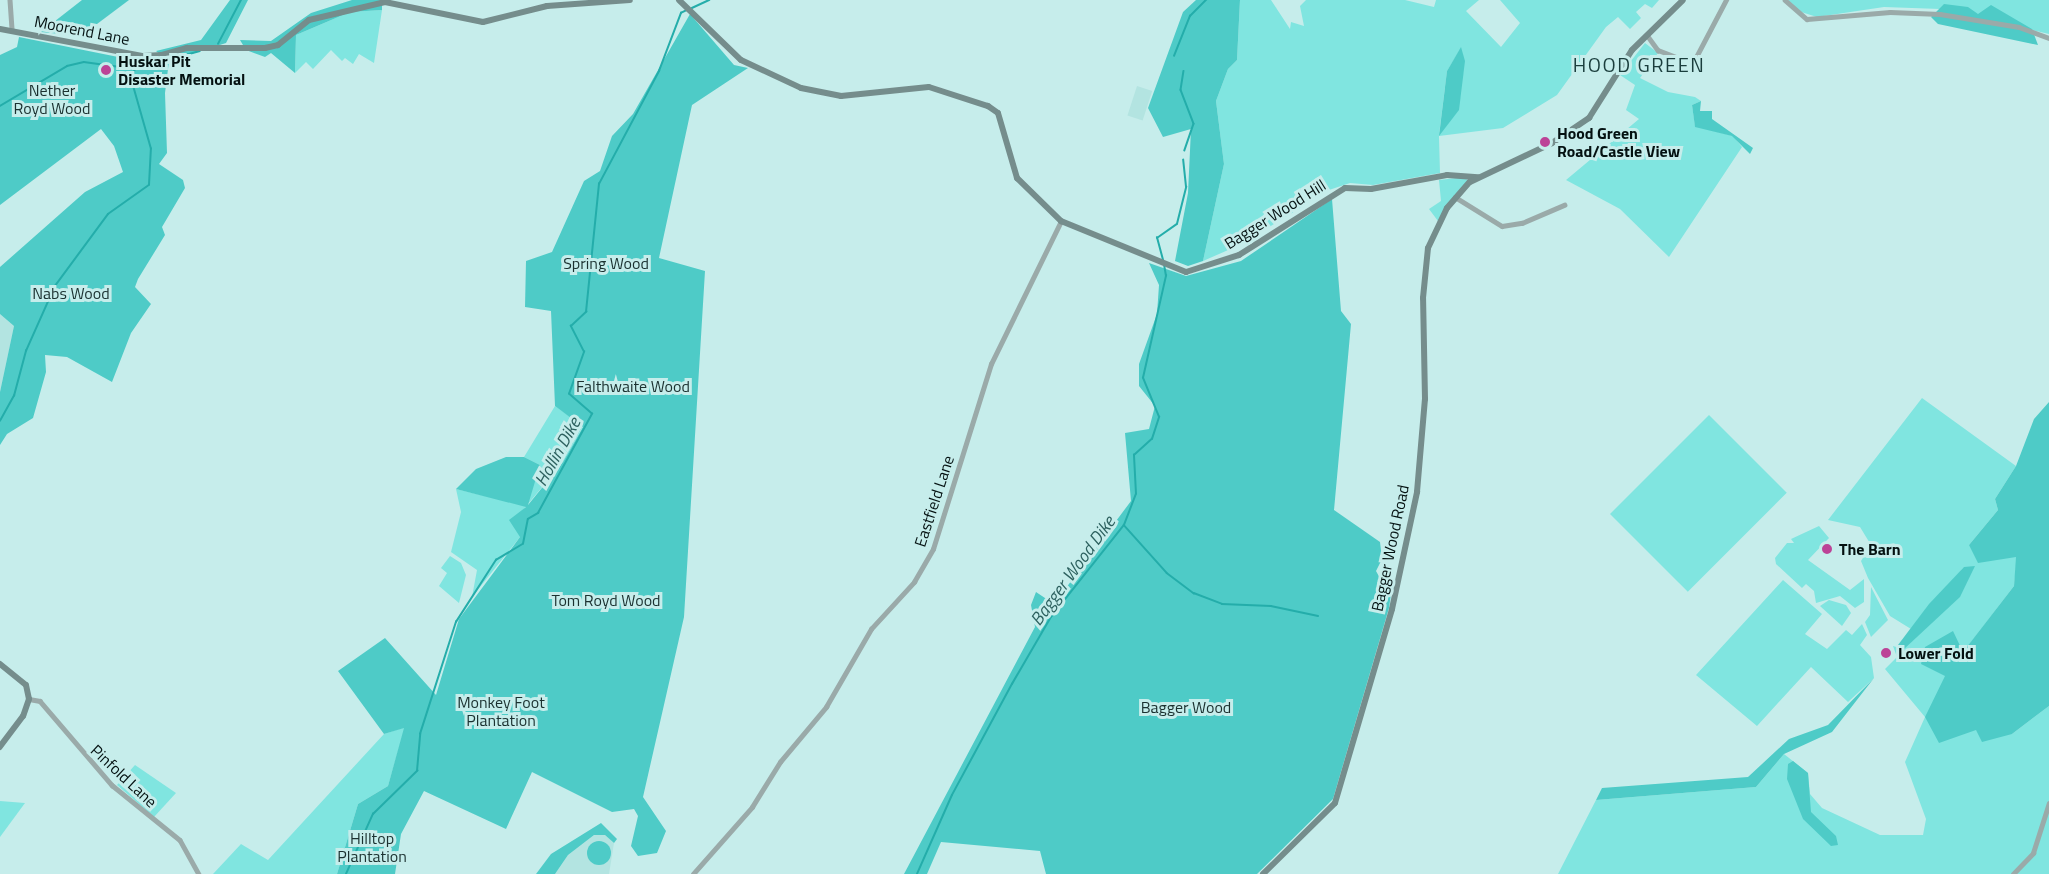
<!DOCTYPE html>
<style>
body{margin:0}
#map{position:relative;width:2049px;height:874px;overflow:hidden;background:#c6edeb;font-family:"Titillium Web",sans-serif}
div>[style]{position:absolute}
.built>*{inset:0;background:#b3e4e1;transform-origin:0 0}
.green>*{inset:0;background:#80e5e0;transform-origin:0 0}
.forest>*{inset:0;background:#4ecbc7}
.round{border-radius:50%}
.stream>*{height:1.5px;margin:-0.75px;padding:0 0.75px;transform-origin:0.75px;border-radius:0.75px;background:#24adaa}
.street>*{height:4.5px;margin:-2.25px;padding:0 2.25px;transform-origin:2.25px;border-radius:2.25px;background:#9aaaa9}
.secondary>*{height:6px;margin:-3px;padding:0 3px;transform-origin:3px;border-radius:3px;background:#758d8c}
.dots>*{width:16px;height:16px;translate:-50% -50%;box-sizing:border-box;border:3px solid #c6edeb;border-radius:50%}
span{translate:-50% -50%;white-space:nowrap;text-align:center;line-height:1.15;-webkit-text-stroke:6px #c6edeb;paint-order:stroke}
.street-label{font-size:16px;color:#041111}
.poi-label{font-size:16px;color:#041111;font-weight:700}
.left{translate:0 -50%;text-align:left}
.park-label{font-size:16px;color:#1b3130}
.water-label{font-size:18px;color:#2d615f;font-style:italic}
.quarter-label{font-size:20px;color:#1a3d3c;letter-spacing:1.5px}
</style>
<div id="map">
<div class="built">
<i style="left:1137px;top:86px;width:16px;height:31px;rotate:18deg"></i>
<i style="clip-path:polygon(0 314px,14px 326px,0 392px)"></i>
<i style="clip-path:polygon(594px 835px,605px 835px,614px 843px,609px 874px,555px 874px,568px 855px)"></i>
</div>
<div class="green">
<i style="clip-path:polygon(evenodd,1240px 0,1271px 0,1290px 29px,1291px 22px,1304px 26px,1300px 6px,1306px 0,1405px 0,1434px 7px,1436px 0,1479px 0,1466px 11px,1501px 47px,1520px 23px,1500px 0,1659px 0,1652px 8px,1645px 4px,1636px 12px,1641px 18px,1630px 29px,1618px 17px,1606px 27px,1557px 95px,1503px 128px,1439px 136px,1440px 173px,1373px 185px,1350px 183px,1329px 190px,1242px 244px,1203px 261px,1224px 164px,1216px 101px,1228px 69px,1237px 60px,1240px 0,1461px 48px,1439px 135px,1447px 71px,1461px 48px)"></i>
<i style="clip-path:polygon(1788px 0,2049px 0,2049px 34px,1940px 9px,1884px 7px,1817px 17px,1798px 11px)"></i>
<i style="clip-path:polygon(382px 10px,374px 63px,359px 54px,353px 64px,345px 58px,342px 61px,331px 50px,313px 69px,306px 62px,295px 73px,296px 35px,350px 12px)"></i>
<i style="clip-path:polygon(1645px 43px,1658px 53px,1640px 78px,1668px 92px,1695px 97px,1701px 101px,1692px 105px,1695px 126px,1733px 136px,1742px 147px,1669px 257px,1620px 209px,1566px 180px,1639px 119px,1626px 110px,1635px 85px,1620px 75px)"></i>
<i style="clip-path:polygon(1465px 177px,1468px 181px,1438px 221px,1429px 209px,1441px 201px,1439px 180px)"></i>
<i style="clip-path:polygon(1922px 398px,2016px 466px,1995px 499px,1998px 510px,1969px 545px,2017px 556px,2014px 586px,1945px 676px,1976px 730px,2012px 734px,2049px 706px,2049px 874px,1558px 874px,1596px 800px,1756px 787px,1784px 754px,1808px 773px,1810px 794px,1822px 808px,1880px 835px,1923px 835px,1926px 819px,1905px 762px,1925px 717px,1885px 669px,1897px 657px,1893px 646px,1903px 649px,1927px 625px,1964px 567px,1911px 629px,1890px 616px,1868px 578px,1861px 561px,1871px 545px,1860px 527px,1828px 520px)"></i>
<i style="clip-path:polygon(555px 406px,583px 426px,563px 462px,518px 516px,520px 537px,472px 597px,477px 570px,451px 552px,461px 512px,456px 489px,526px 506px,540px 465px,524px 457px)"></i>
<i style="left:1709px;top:415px;width:110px;height:140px;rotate:45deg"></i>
<i style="clip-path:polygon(1819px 526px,1829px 538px,1808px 560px,1850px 590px,1864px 579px,1864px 602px,1855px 608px,1840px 596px,1816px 603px,1814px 591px,1806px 584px,1802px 588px,1776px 564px,1775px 558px,1787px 543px,1794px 543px,1791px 539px)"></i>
<i style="clip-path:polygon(450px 556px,461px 563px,466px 575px,459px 603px,439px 586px,447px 573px,441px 568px)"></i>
<i style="clip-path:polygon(1783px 580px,1822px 614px,1805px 634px,1827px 649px,1846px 630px,1852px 635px,1862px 624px,1867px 635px,1860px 645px,1871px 657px,1874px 678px,1848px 702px,1811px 667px,1757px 726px,1696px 675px)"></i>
<i style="clip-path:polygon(1871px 587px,1888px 620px,1871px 637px,1865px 622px,1870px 615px)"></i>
<i style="clip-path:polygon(1829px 600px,1846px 605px,1851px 613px,1842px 626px,1820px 606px)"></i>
<i style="clip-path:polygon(405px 727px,388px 786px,358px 804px,337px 874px,213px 874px,241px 844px,268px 860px,384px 734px)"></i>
<i style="clip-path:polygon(135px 765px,176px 793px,154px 817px,117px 785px)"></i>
<i style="clip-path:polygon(0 801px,25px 803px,0 837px)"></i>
</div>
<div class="forest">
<i style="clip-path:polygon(82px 0,129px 0,81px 36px,41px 32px)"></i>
<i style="clip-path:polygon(230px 0,248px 0,226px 43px,169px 61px,165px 93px,167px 153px,159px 164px,183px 180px,185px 188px,162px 227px,165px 235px,138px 279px,135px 287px,151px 304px,131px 333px,112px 382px,67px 357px,45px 355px,46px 372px,33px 418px,7px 434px,0 445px,0 392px,14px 326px,0 314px,0 267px,85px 192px,123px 172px,114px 146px,101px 129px,0 205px,0 55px,17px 47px,19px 37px,143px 62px,168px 61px,156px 51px,201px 40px)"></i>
<i style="clip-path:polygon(352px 0,382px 0,382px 10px,350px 12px,296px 35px,295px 73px,271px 53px,265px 57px,246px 50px,240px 40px,271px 41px,311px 13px)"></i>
<i style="clip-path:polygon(1196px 0,1240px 0,1237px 60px,1228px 69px,1216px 101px,1224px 164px,1203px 261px,1188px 266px,1175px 261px,1188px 193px,1191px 129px,1163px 137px,1148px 108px,1183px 12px)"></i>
<i style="clip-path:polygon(1944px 4px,1968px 7px,1978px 14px,1991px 5px,2032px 29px,2038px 45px,1938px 24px,1931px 17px)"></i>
<i style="clip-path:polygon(690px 14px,734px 65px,748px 68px,692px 105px,659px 258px,705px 271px,684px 617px,643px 797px,666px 831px,657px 853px,638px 856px,631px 846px,638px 816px,634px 809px,612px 812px,532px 772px,506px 829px,424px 791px,401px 834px,395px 874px,337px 874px,358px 804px,388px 786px,404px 728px,384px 734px,338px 671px,385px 638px,436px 695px,459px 619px,520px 537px,509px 520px,526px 507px,456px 489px,476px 469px,506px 457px,524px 457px,540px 465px,528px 505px,563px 462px,583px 427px,555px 406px,551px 311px,525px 307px,526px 261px,552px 252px,584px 181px,600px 171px,612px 136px,633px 114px)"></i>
<i style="clip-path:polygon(1461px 47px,1465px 61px,1459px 110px,1439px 136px,1447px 71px)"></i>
<i style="clip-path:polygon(1701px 101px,1700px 111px,1712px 111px,1712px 119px,1753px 148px,1750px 154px,1732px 136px,1695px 127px,1692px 105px)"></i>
<i style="clip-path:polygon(1332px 199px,1341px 311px,1351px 324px,1334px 510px,1380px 542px,1382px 559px,1376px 571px,1382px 582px,1393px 579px,1389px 608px,1333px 799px,1257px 874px,1046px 874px,1040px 851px,941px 842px,927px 874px,904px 874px,1035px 627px,1031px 605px,1036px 592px,1054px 604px,1131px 501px,1125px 433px,1149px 429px,1155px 406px,1139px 386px,1139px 364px,1157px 314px,1159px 285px,1149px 263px,1186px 276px,1241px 261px)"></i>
<i style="clip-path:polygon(2049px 402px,2049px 706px,2012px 734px,1982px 742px,1976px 730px,1939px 743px,1925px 717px,1945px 676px,1921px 664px,1925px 647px,1953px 631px,1963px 652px,2014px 586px,2016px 557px,1978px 563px,1969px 545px,1998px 510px,1995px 499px,2016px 466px,2034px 419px)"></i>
<i style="clip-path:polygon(1975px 566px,1960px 597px,1903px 650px,1898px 645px,1929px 604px,1964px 567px)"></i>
<i style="clip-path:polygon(1874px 678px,1832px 732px,1784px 754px,1756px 787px,1596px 800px,1602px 788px,1748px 777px,1789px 739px,1828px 725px)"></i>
<i style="clip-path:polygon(1793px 761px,1808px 773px,1811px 812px,1836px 836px,1838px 845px,1831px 846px,1803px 819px,1787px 779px,1788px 764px)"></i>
<i style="clip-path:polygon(601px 823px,617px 839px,614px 843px,605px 835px,594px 835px,568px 855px,555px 874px,536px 874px,551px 854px)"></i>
<i class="round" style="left:587px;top:841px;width:24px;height:24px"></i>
</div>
<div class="stream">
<i style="left:692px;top:8px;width:19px;rotate:-25deg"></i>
<i style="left:218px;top:44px;width:50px;rotate:-62.4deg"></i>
<i style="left:1174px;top:56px;width:43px;rotate:-68.2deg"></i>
<i style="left:1190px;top:16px;width:23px;rotate:-45deg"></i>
<i style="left:1184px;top:71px;width:19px;rotate:99deg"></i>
<i style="left:1181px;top:90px;width:36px;rotate:69deg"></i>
<i style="left:1194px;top:124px;width:28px;rotate:109deg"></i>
<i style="left:0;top:106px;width:78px;rotate:-30.8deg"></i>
<i style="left:67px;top:66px;width:17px;rotate:-13deg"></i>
<i style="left:84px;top:62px;width:51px;rotate:7.8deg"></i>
<i style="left:135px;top:69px;width:67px;rotate:-15.5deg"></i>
<i style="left:1163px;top:260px;width:23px;rotate:-105deg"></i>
<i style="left:1157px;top:238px;width:24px;rotate:-35deg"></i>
<i style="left:1177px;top:224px;width:38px;rotate:-76deg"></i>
<i style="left:1186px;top:187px;width:27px;rotate:-96deg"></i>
<i style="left:0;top:421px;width:29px;rotate:-61deg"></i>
<i style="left:14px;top:396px;width:47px;rotate:-75.1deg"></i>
<i style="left:26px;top:351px;width:71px;rotate:-66deg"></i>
<i style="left:55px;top:286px;width:89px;rotate:-53.6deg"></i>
<i style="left:108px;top:214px;width:50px;rotate:-35.3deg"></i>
<i style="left:149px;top:185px;width:36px;rotate:-87deg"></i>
<i style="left:151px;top:149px;width:73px;rotate:-105.9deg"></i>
<i style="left:131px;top:79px;width:11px;rotate:-68deg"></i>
<i style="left:1124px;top:525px;width:64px;rotate:48.1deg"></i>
<i style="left:1167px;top:573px;width:34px;rotate:37deg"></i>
<i style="left:1194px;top:593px;width:30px;rotate:21deg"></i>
<i style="left:1222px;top:604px;width:49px;rotate:2.3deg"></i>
<i style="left:1271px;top:606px;width:48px;rotate:12deg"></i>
<i style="left:346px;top:874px;width:66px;rotate:-65.8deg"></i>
<i style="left:373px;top:814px;width:62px;rotate:-44.3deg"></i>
<i style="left:417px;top:771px;width:37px;rotate:-85deg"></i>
<i style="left:420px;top:734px;width:118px;rotate:-72.2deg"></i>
<i style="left:456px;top:622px;width:74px;rotate:-57.2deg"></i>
<i style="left:496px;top:560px;width:31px;rotate:-31deg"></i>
<i style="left:523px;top:544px;width:25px;rotate:-79deg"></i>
<i style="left:528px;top:519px;width:12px;rotate:-31deg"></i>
<i style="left:538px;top:513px;width:113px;rotate:-61.4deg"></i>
<i style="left:592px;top:414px;width:30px;rotate:-139deg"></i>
<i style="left:569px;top:394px;width:45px;rotate:-70.3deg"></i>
<i style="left:584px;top:352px;width:29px;rotate:-117deg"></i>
<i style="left:571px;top:326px;width:21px;rotate:-43deg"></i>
<i style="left:586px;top:312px;width:129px;rotate:-84.2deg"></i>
<i style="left:599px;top:184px;width:128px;rotate:-62deg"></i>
<i style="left:659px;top:71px;width:62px;rotate:-69.2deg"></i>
<i style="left:681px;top:13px;width:7px;rotate:-27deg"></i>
<i style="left:917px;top:874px;width:86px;rotate:-66.1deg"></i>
<i style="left:952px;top:795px;width:126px;rotate:-61.6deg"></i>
<i style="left:1012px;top:684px;width:78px;rotate:-59.8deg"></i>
<i style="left:1051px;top:617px;width:117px;rotate:-51.6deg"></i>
<i style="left:1124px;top:525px;width:33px;rotate:-69deg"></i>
<i style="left:1136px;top:494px;width:39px;rotate:-93deg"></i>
<i style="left:1134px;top:455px;width:24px;rotate:-42deg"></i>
<i style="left:1152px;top:439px;width:23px;rotate:-72deg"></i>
<i style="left:1159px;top:417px;width:42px;rotate:-112.3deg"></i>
<i style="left:1143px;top:378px;width:105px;rotate:-77.3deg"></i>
<i style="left:1166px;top:276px;width:11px;rotate:-100deg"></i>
</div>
<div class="street">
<i style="left:10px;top:0;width:31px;rotate:86deg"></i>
<i style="left:1785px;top:0;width:29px;rotate:41deg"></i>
<i style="left:1807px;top:19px;width:83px;rotate:-4.8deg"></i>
<i style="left:1890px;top:12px;width:50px;rotate:2.3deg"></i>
<i style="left:1940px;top:14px;width:80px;rotate:9.3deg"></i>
<i style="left:2019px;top:27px;width:32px;rotate:20deg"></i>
<i style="left:1647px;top:35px;width:19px;rotate:54deg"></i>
<i style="left:1658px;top:50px;width:31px;rotate:21deg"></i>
<i style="left:1687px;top:61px;width:8px;rotate:-14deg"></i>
<i style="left:1695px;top:59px;width:67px;rotate:-62.3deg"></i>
<i style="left:1455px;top:197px;width:55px;rotate:31.7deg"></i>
<i style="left:1502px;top:226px;width:20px;rotate:-9deg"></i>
<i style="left:1522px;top:223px;width:46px;rotate:-23.2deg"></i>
<i style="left:29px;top:699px;width:11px;rotate:10deg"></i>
<i style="left:40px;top:701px;width:111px;rotate:49.4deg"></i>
<i style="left:112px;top:785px;width:87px;rotate:39deg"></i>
<i style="left:180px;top:840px;width:39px;rotate:61deg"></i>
<i style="left:693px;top:874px;width:89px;rotate:-48.6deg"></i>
<i style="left:752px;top:807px;width:53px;rotate:-58.1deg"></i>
<i style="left:780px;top:762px;width:72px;rotate:-50.1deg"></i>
<i style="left:826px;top:707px;width:90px;rotate:-60deg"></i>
<i style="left:871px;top:629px;width:64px;rotate:-47.5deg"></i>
<i style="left:914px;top:582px;width:38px;rotate:-60deg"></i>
<i style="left:933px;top:549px;width:194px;rotate:-72.6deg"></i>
<i style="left:991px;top:364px;width:159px;rotate:-63.9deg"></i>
<i style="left:2013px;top:874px;width:29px;rotate:-46deg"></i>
<i style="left:2033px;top:853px;width:52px;rotate:-72.3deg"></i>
</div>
<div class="secondary">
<i style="left:679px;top:0;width:86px;rotate:44.1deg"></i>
<i style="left:741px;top:60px;width:66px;rotate:25deg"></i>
<i style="left:801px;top:88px;width:41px;rotate:11.3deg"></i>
<i style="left:841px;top:96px;width:88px;rotate:-5.8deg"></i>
<i style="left:929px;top:87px;width:62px;rotate:17.9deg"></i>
<i style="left:988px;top:106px;width:12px;rotate:35deg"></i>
<i style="left:998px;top:113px;width:68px;rotate:73.7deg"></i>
<i style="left:1017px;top:178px;width:62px;rotate:44.3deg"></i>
<i style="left:1061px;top:221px;width:135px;rotate:22.2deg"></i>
<i style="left:1186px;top:272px;width:56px;rotate:-17.8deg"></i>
<i style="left:1239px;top:255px;width:125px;rotate:-32.3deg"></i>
<i style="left:1345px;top:188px;width:26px;rotate:2deg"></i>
<i style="left:1371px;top:189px;width:77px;rotate:-10.4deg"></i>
<i style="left:1447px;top:175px;width:31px;rotate:4deg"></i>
<i style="left:0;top:29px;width:146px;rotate:10.7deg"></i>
<i style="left:143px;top:56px;width:19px;rotate:-3deg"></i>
<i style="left:162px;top:55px;width:26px;rotate:-16deg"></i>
<i style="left:187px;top:48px;width:78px"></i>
<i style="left:265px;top:48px;width:13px;rotate:-13deg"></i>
<i style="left:278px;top:45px;width:40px;rotate:-39deg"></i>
<i style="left:309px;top:20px;width:78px;rotate:-13.3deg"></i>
<i style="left:385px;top:2px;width:100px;rotate:11.5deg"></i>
<i style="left:483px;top:22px;width:66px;rotate:-14deg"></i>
<i style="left:547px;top:6px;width:83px;rotate:-4.1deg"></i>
<i style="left:0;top:664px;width:33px;rotate:39deg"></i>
<i style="left:26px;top:685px;width:14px;rotate:78deg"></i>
<i style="left:29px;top:699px;width:18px;rotate:109deg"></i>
<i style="left:23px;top:716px;width:39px;rotate:127deg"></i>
<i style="left:1263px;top:874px;width:101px;rotate:-44.6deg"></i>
<i style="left:1335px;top:803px;width:202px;rotate:-73.6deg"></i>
<i style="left:1392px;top:609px;width:120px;rotate:-77.9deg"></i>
<i style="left:1417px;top:492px;width:93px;rotate:-85.1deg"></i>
<i style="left:1425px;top:399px;width:101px;rotate:-91.1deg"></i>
<i style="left:1423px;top:298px;width:50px;rotate:-84.3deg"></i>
<i style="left:1428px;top:248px;width:44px;rotate:-64.6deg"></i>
<i style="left:1447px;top:208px;width:35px;rotate:-49deg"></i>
<i style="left:1470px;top:182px;width:91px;rotate:-25.4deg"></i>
<i style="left:1552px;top:143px;width:45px;rotate:-34deg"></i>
<i style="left:1589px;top:118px;width:80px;rotate:-57.7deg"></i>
<i style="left:1632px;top:50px;width:71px;rotate:-44.4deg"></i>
</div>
<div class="dots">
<i style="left:106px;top:70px;background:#bc4397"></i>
<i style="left:1545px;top:142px;background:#bc4397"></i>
<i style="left:1827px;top:549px;background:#bc4397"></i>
<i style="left:1886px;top:653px;background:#bc4397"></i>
</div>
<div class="street-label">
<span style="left:82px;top:30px;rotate:11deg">Moorend Lane</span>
<span style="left:1275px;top:214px;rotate:-32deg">Bagger Wood Hill</span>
<span style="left:934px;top:501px;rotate:-72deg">Eastfield Lane</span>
<span style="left:1390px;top:548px;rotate:-78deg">Bagger Wood Road</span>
<span style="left:124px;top:776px;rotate:43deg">Pinfold Lane</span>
</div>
<div class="poi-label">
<span class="left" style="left:118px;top:70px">Huskar Pit<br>Disaster Memorial</span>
<span class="left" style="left:1557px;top:142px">Hood Green<br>Road/Castle View</span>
<span class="left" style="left:1839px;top:549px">The Barn</span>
<span class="left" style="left:1898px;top:653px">Lower Fold</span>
</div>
<div class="park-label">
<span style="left:52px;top:99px">Nether<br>Royd Wood</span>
<span style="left:606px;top:263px">Spring Wood</span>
<span style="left:71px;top:293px">Nabs Wood</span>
<span style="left:633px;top:386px">Falthwaite Wood</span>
<span style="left:606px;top:600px">Tom Royd Wood</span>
<span style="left:501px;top:711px">Monkey Foot<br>Plantation</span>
<span style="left:1186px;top:707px">Bagger Wood</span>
<span style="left:372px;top:847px">Hilltop<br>Plantation</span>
</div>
<div class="water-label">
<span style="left:558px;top:452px;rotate:-61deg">Hollin Dike</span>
<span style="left:1073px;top:571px;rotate:-54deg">Bagger Wood Dike</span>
</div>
<div class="quarter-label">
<span style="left:1639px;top:64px">HOOD GREEN</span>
</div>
</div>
